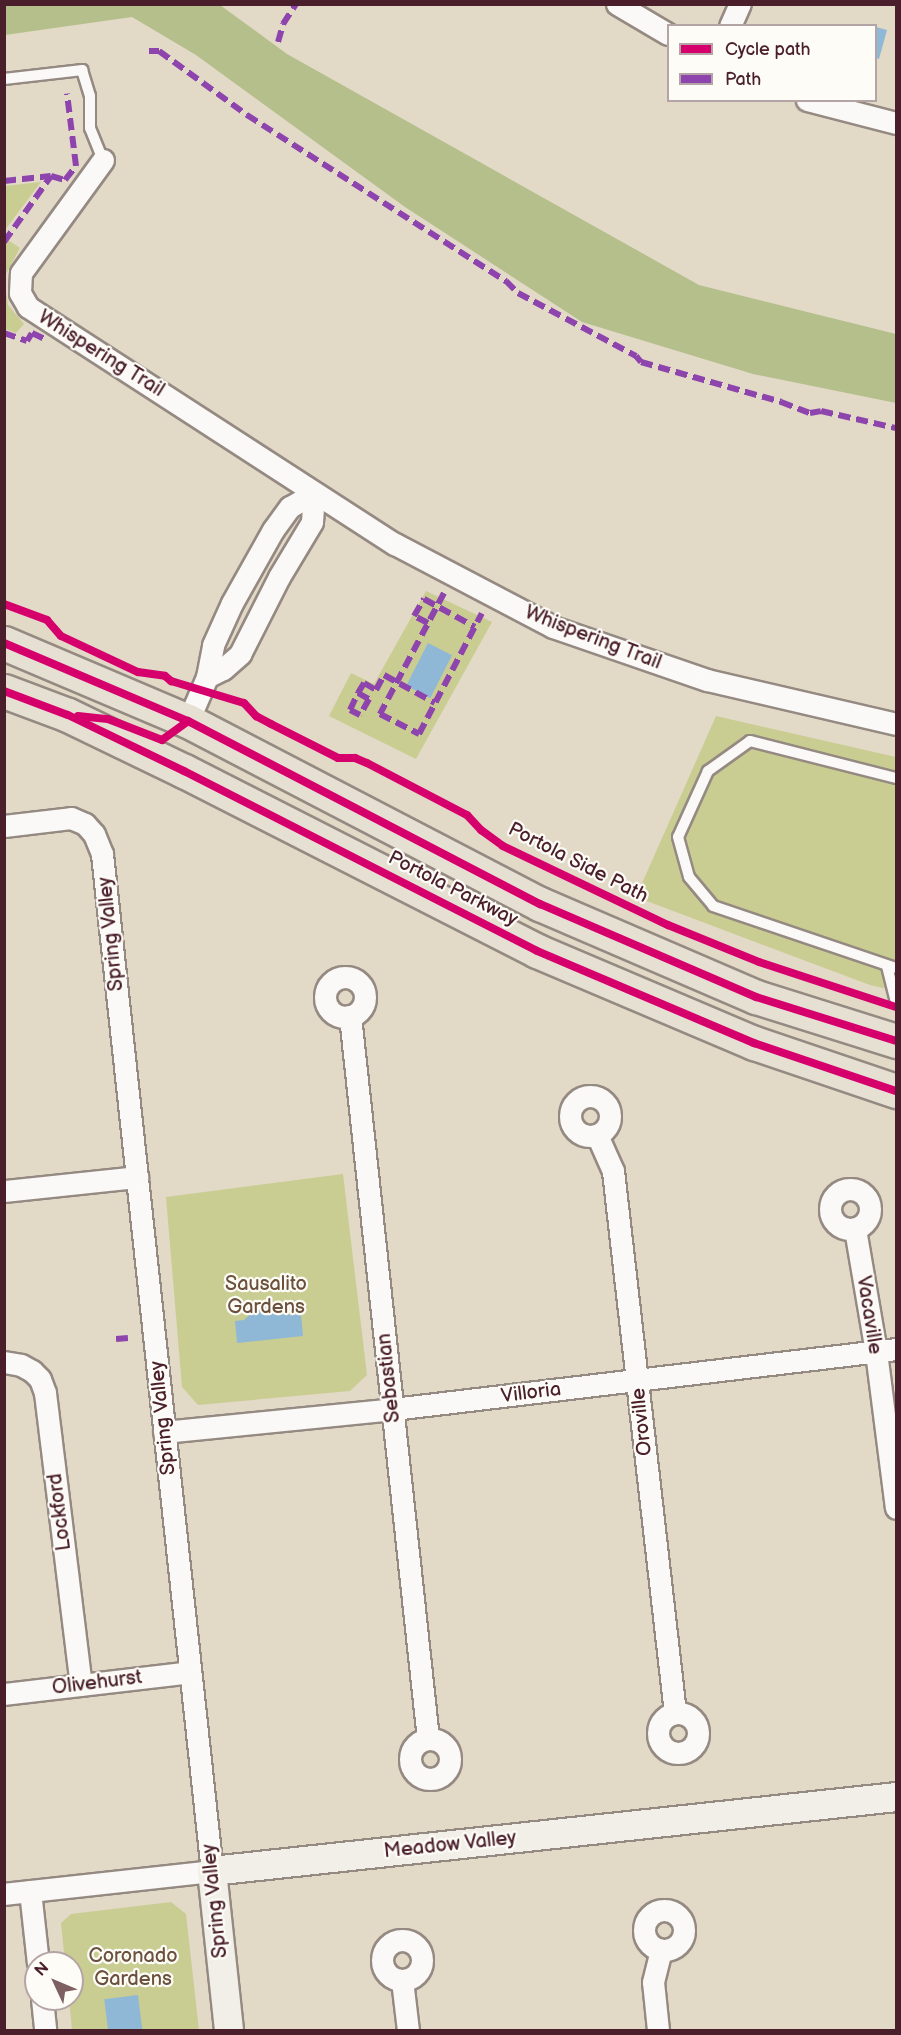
<!DOCTYPE html>
<style>
body{margin:0}
#map{position:relative;width:901px;height:2035px;overflow:hidden;background:#e2d9c7;font-family:"Balsamiq Sans",sans-serif}
div>[style]{position:absolute}
.green>*{inset:0;background:#cacd92}
.forest>*{inset:0;background:#b5bf8c}
.water>*{inset:0;background:#8fb7d6;transform-origin:0 0}
.roads{filter:drop-shadow(2px 0 #958a82) drop-shadow(-2px 0 #958a82) drop-shadow(0 2px #958a82) drop-shadow(0 -2px #958a82)}
.lane>*{height:10px;margin:-5px;padding:0 5px;transform-origin:5px;border-radius:5px;background:#fbf9f7}
.street>*{height:21px;margin:-10.5px;padding:0 10.5px;transform-origin:10.5px;border-radius:10.5px;background:#fbf9f7}
.street>.ring{margin:-10.5px;padding:0;box-sizing:content-box;background:none;border:21px solid #fbf9f7;border-radius:50%}
.secondary>*{height:28px;margin:-14px;padding:0 14px;transform-origin:14px;border-radius:14px;background:#f1efe7}
.primary>*{height:33px;margin:-16.5px;padding:0 16.5px;transform-origin:16.5px;border-radius:16.5px;background:#e5e0d2}
.quiet>*{height:6px;margin-top:-3px;transform-origin:0;background:repeating-linear-gradient(90deg,#8e44ad 0 12px,transparent 0 18px)}
.cycleway>*{height:8px;margin:-4px;padding:0 4px;transform-origin:4px;border-radius:4px;background:#d6006c}
span{translate:-50% -50%;white-space:nowrap;text-align:center;line-height:1.15;-webkit-text-stroke:4.5px #fdfcf7;paint-order:stroke}
.street-label{font-size:20px;color:#4a1f2b}
.park-label{font-size:20px;color:#6b513d}
.frame{position:absolute;inset:0;border:6px solid #4a1f2b;pointer-events:none}
.legend{position:absolute;left:667px;top:24px;width:210px;height:78px;box-sizing:border-box;background:#fdfcf7;border:2px solid #b5a4a5;margin:0;padding:8px 10px;list-style:none;font-size:18px;color:#4a1f2b}
.legend li{display:flex;align-items:center;gap:12px;height:30px}
.legend b{width:30px;border:2px solid #b5a4a5}
.north{position:absolute;left:24px;top:1951px;width:60px;height:60px;box-sizing:border-box;background:#fdfcf7;border:2px solid #b5a4a5;border-radius:50%;rotate:314deg;font-size:16px;font-weight:700;line-height:24px;text-align:center;color:#4a1f2b}
.north::after{content:'';display:block;margin:auto;width:21px;height:27px;background:#7f6062;clip-path:polygon(50% 0,100% 100%,50% 72%,0 100%)}
</style>
<div id="map">
<div class="green">
<i style="clip-path:polygon(41px 182px,5px 230px,5px 186px)"></i>
<i style="clip-path:polygon(5px 238px,20px 248px,5px 276px)"></i>
<i style="clip-path:polygon(5px 284px,8px 305px,24px 324px,16px 333px,5px 329px)"></i>
<i style="clip-path:polygon(426px 591px,492px 622px,416px 759px,329px 716px,351px 673px,374px 684px)"></i>
<i style="clip-path:polygon(716px 716px,896px 757px,896px 991px,870px 985px,636px 897px)"></i>
<i style="clip-path:polygon(343px 1174px,367px 1375px,350px 1391px,198px 1405px,182px 1387px,166px 1197px)"></i>
<i style="clip-path:polygon(171px 1902px,186px 1914px,199px 2030px,72px 2030px,69px 1999px,72px 1999px,72px 1963px,65px 1963px,61px 1923px,71px 1914px)"></i>
</div>
<div class="forest">
<i style="clip-path:polygon(4px 5px,220px 5px,287px 54px,699px 285px,896px 334px,896px 403px,753px 374px,582px 322px,405px 207px,196px 55px,132px 17px,5px 35px)"></i>
</div>
<div class="water">
<i style="clip-path:polygon(876px 27px,887px 30px,879px 59px,876px 58px)"></i>
<i style="left:428px;top:643px;width:27px;height:48px;rotate:27deg"></i>
<i style="clip-path:polygon(271px 1302px,290px 1315px,301px 1314px,303px 1336px,237px 1343px,235px 1321px,244px 1320px,261px 1304px)"></i>
<i style="left:138px;top:1995px;width:35px;height:34px;rotate:83deg"></i>
</div>
<div class="roads">
<div class="lane">
<i style="left:4px;top:79px;width:79px;rotate:-6.6deg"></i>
<i style="left:82px;top:70px;width:27px;rotate:73deg"></i>
<i style="left:90px;top:96px;width:32px;rotate:90deg"></i>
<i style="left:90px;top:128px;width:35px;rotate:68deg"></i>
<i style="left:896px;top:778px;width:151px;rotate:-165.8deg"></i>
<i style="left:750px;top:741px;width:52px;rotate:144.5deg"></i>
<i style="left:708px;top:771px;width:72px;rotate:114.4deg"></i>
<i style="left:678px;top:837px;width:41px;rotate:74.6deg"></i>
<i style="left:689px;top:877px;width:38px;rotate:50deg"></i>
<i style="left:713px;top:906px;width:193px;rotate:18.7deg"></i>
<i style="left:887px;top:966px;width:36px;rotate:76deg"></i>
</div>
<div class="street">
<i style="left:617px;top:4px;width:59px;rotate:30.5deg"></i>
<i style="left:730px;top:26px;width:24px;rotate:-66deg"></i>
<i style="left:807px;top:100px;width:92px;rotate:14.5deg"></i>
<i style="left:103px;top:160px;width:140px;rotate:126deg"></i>
<i style="left:21px;top:273px;width:20px;rotate:93deg"></i>
<i style="left:20px;top:293px;width:16px;rotate:60deg"></i>
<i style="left:28px;top:307px;width:437px;rotate:32.9deg"></i>
<i style="left:395px;top:544px;width:178px;rotate:27.7deg"></i>
<i style="left:553px;top:627px;width:163px;rotate:19deg"></i>
<i style="left:707px;top:680px;width:194px;rotate:13.1deg"></i>
<i style="left:207px;top:677px;width:18px;rotate:-27deg"></i>
<i style="left:223px;top:669px;width:23px;rotate:-41deg"></i>
<i style="left:240px;top:654px;width:86px;rotate:-63.1deg"></i>
<i style="left:279px;top:577px;width:64px;rotate:-59deg"></i>
<i style="left:312px;top:522px;width:29px;rotate:-86deg"></i>
<i style="left:188px;top:721px;width:48px;rotate:-66.6deg"></i>
<i style="left:207px;top:677px;width:33px;rotate:-79deg"></i>
<i style="left:213px;top:645px;width:46px;rotate:-65.7deg"></i>
<i style="left:232px;top:603px;width:84px;rotate:-60.7deg"></i>
<i style="left:273px;top:530px;width:29px;rotate:-54deg"></i>
<i style="left:290px;top:507px;width:28px;rotate:-30deg"></i>
<i style="left:4px;top:826px;width:67px;rotate:-6.8deg"></i>
<i style="left:71px;top:818px;width:15px;rotate:23deg"></i>
<i style="left:85px;top:824px;width:13px;rotate:48deg"></i>
<i style="left:94px;top:834px;width:22px;rotate:68deg"></i>
<i style="left:102px;top:854px;width:1023px;rotate:83.83deg"></i>
<i style="left:212px;top:1871px;width:209px;rotate:173.7deg"></i>
<i class="ring" style="left:325px;top:977px;width:19px;height:19px"></i>
<i style="left:350px;top:1016px;width:727px;rotate:83.84deg"></i>
<i class="ring" style="left:570px;top:1096px;width:19px;height:19px"></i>
<i style="left:597px;top:1135px;width:39px;rotate:66deg"></i>
<i style="left:613px;top:1171px;width:546px;rotate:83.47deg"></i>
<i class="ring" style="left:830px;top:1189px;width:19px;height:19px"></i>
<i style="left:4px;top:1191px;width:134px;rotate:-6deg"></i>
<i style="left:855px;top:1229px;width:125px;rotate:80.3deg"></i>
<i style="left:876px;top:1352px;width:157px;rotate:82.7deg"></i>
<i style="left:4px;top:1362px;width:17px;rotate:10deg"></i>
<i style="left:21px;top:1365px;width:13px;rotate:29deg"></i>
<i style="left:32px;top:1371px;width:11px;rotate:45deg"></i>
<i style="left:40px;top:1379px;width:15px;rotate:70deg"></i>
<i style="left:45px;top:1393px;width:294px;rotate:83deg"></i>
<i style="left:164px;top:1432px;width:230px;rotate:-5.7deg"></i>
<i style="left:393px;top:1409px;width:507px;rotate:-6.8deg"></i>
<i style="left:4px;top:1694px;width:187px;rotate:-6.7deg"></i>
<i class="ring" style="left:658px;top:1713px;width:19px;height:19px"></i>
<i class="ring" style="left:410px;top:1739px;width:19px;height:19px"></i>
<i style="left:30px;top:1891px;width:72px;rotate:83.7deg"></i>
<i class="ring" style="left:644px;top:1910px;width:19px;height:19px"></i>
<i class="ring" style="left:382px;top:1940px;width:19px;height:19px"></i>
<i style="left:402px;top:1980px;width:50px;rotate:83.2deg"></i>
<i style="left:42px;top:1999px;width:31px;rotate:84deg"></i>
<i style="left:658px;top:2030px;width:48px;rotate:-95.9deg"></i>
<i style="left:653px;top:1982px;width:33px;rotate:-76deg"></i>
</div>
<div class="secondary">
<i style="left:229px;top:2030px;width:160px;rotate:-96.1deg"></i>
<i style="left:212px;top:1871px;width:688px;rotate:-6.17deg"></i>
</div>
<div class="primary">
<i style="left:4px;top:643px;width:200px;rotate:23deg"></i>
<i style="left:188px;top:721px;width:397px;rotate:27.5deg"></i>
<i style="left:540px;top:904px;width:235px;rotate:23.3deg"></i>
<i style="left:756px;top:997px;width:147px;rotate:17.4deg"></i>
<i style="left:4px;top:691px;width:68px;rotate:20.6deg"></i>
<i style="left:68px;top:715px;width:129px;rotate:25.8deg"></i>
<i style="left:184px;top:771px;width:396px;rotate:27deg"></i>
<i style="left:537px;top:951px;width:236px;rotate:23deg"></i>
<i style="left:754px;top:1043px;width:150px;rotate:18.7deg"></i>
</div>
</div>
<div class="quiet">
<i style="left:278px;top:42px;width:19px;rotate:-74deg"></i>
<i style="left:283px;top:24px;width:24px;rotate:-57deg"></i>
<i style="left:149px;top:51px;width:10px"></i>
<i style="left:159px;top:51px;width:109px;rotate:36deg"></i>
<i style="left:247px;top:115px;width:308px;rotate:32.7deg"></i>
<i style="left:506px;top:281px;width:17px;rotate:45deg"></i>
<i style="left:518px;top:293px;width:134px;rotate:28.1deg"></i>
<i style="left:636px;top:356px;width:8px;rotate:50deg"></i>
<i style="left:641px;top:362px;width:146px;rotate:15.9deg"></i>
<i style="left:781px;top:402px;width:31px;rotate:21deg"></i>
<i style="left:810px;top:413px;width:11px;rotate:-10deg"></i>
<i style="left:821px;top:411px;width:77px;rotate:12.8deg"></i>
<i style="left:4px;top:181px;width:47px;rotate:-6.1deg"></i>
<i style="left:51px;top:176px;width:15px;rotate:16deg"></i>
<i style="left:65px;top:180px;width:18px;rotate:-52deg"></i>
<i style="left:76px;top:166px;width:73px;rotate:-97.1deg"></i>
<i style="left:4px;top:242px;width:81px;rotate:-54.5deg"></i>
<i style="left:4px;top:333px;width:24px;rotate:19deg"></i>
<i style="left:27px;top:341px;width:9px;rotate:-58deg"></i>
<i style="left:32px;top:333px;width:17px;rotate:25deg"></i>
<i style="left:444px;top:593px;width:137px;rotate:117.9deg"></i>
<i style="left:380px;top:714px;width:44px;rotate:27.1deg"></i>
<i style="left:419px;top:734px;width:136px;rotate:-62.5deg"></i>
<i style="left:428px;top:623px;width:16px;rotate:-153deg"></i>
<i style="left:414px;top:616px;width:20px;rotate:-60deg"></i>
<i style="left:424px;top:599px;width:58px;rotate:28.8deg"></i>
<i style="left:358px;top:693px;width:13px;rotate:29deg"></i>
<i style="left:369px;top:699px;width:18px;rotate:119deg"></i>
<i style="left:360px;top:715px;width:11px;rotate:-153deg"></i>
<i style="left:350px;top:710px;width:19px;rotate:-65deg"></i>
<i style="left:358px;top:693px;width:12px;rotate:-59deg"></i>
<i style="left:364px;top:683px;width:14px;rotate:30deg"></i>
<i style="left:376px;top:690px;width:17px;rotate:-62deg"></i>
<i style="left:384px;top:675px;width:58px;rotate:28.8deg"></i>
<i style="left:116px;top:1339px;width:12px;rotate:-5deg"></i>
</div>
<div class="cycleway">
<i style="left:4px;top:604px;width:46px;rotate:20.4deg"></i>
<i style="left:47px;top:620px;width:21px;rotate:49deg"></i>
<i style="left:61px;top:636px;width:85px;rotate:25.1deg"></i>
<i style="left:138px;top:672px;width:27px;rotate:8deg"></i>
<i style="left:165px;top:676px;width:8px;rotate:40deg"></i>
<i style="left:171px;top:681px;width:76px;rotate:16.8deg"></i>
<i style="left:244px;top:703px;width:18px;rotate:47deg"></i>
<i style="left:256px;top:716px;width:17px;rotate:28deg"></i>
<i style="left:271px;top:724px;width:75px;rotate:26.9deg"></i>
<i style="left:338px;top:758px;width:17px"></i>
<i style="left:355px;top:758px;width:13px;rotate:23deg"></i>
<i style="left:367px;top:763px;width:113px;rotate:27.5deg"></i>
<i style="left:467px;top:815px;width:21px;rotate:47deg"></i>
<i style="left:481px;top:830px;width:27px;rotate:36deg"></i>
<i style="left:503px;top:846px;width:183px;rotate:25.6deg"></i>
<i style="left:668px;top:925px;width:98px;rotate:22.1deg"></i>
<i style="left:759px;top:962px;width:144px;rotate:18.2deg"></i>
<i style="left:4px;top:643px;width:200px;rotate:23deg"></i>
<i style="left:188px;top:721px;width:397px;rotate:27.5deg"></i>
<i style="left:540px;top:904px;width:235px;rotate:23.3deg"></i>
<i style="left:756px;top:997px;width:147px;rotate:17.4deg"></i>
<i style="left:4px;top:691px;width:68px;rotate:20.6deg"></i>
<i style="left:68px;top:715px;width:129px;rotate:25.8deg"></i>
<i style="left:184px;top:771px;width:396px;rotate:27deg"></i>
<i style="left:537px;top:951px;width:236px;rotate:23deg"></i>
<i style="left:754px;top:1043px;width:150px;rotate:18.7deg"></i>
<i style="left:78px;top:716px;width:30px;rotate:6deg"></i>
<i style="left:108px;top:719px;width:58px;rotate:21.3deg"></i>
<i style="left:162px;top:740px;width:32px;rotate:-36deg"></i>
</div>
<div class="street-label">
<span style="left:101px;top:354px;rotate:32deg">Whispering Trail</span>
<span style="left:593px;top:638px;rotate:21deg">Whispering Trail</span>
<span style="left:578px;top:863px;rotate:27deg">Portola Side Path</span>
<span style="left:453px;top:889px;rotate:27deg">Portola Parkway</span>
<span style="left:111px;top:934px;rotate:-96deg">Spring Valley</span>
<span style="left:869px;top:1315px;rotate:81deg">Vacaville</span>
<span style="left:389px;top:1378px;rotate:-96deg">Sebastian</span>
<span style="left:531px;top:1393px;rotate:-7deg">Villoria</span>
<span style="left:163px;top:1418px;rotate:-96deg">Spring Valley</span>
<span style="left:642px;top:1422px;rotate:-96deg">Oroville</span>
<span style="left:60px;top:1512px;rotate:-97deg">Lockford</span>
<span style="left:97px;top:1683px;rotate:-7deg">Olivehurst</span>
<span style="left:450px;top:1845px;rotate:-6deg">Meadow Valley</span>
<span style="left:215px;top:1901px;rotate:-96deg">Spring Valley</span>
</div>
<div class="park-label">
<span style="left:266px;top:1296px">Sausalito<br>Gardens</span>
<span style="left:133px;top:1968px">Coronado<br>Gardens</span>
</div>
<div class="frame"></div>
<ul class="legend">
<li><b style="height:8px;background:#d6006c"></b>Cycle path</li>
<li><b style="height:8px;background:#8e44ad"></b>Path</li>
</ul>
<div class="north">N</div>
</div>
